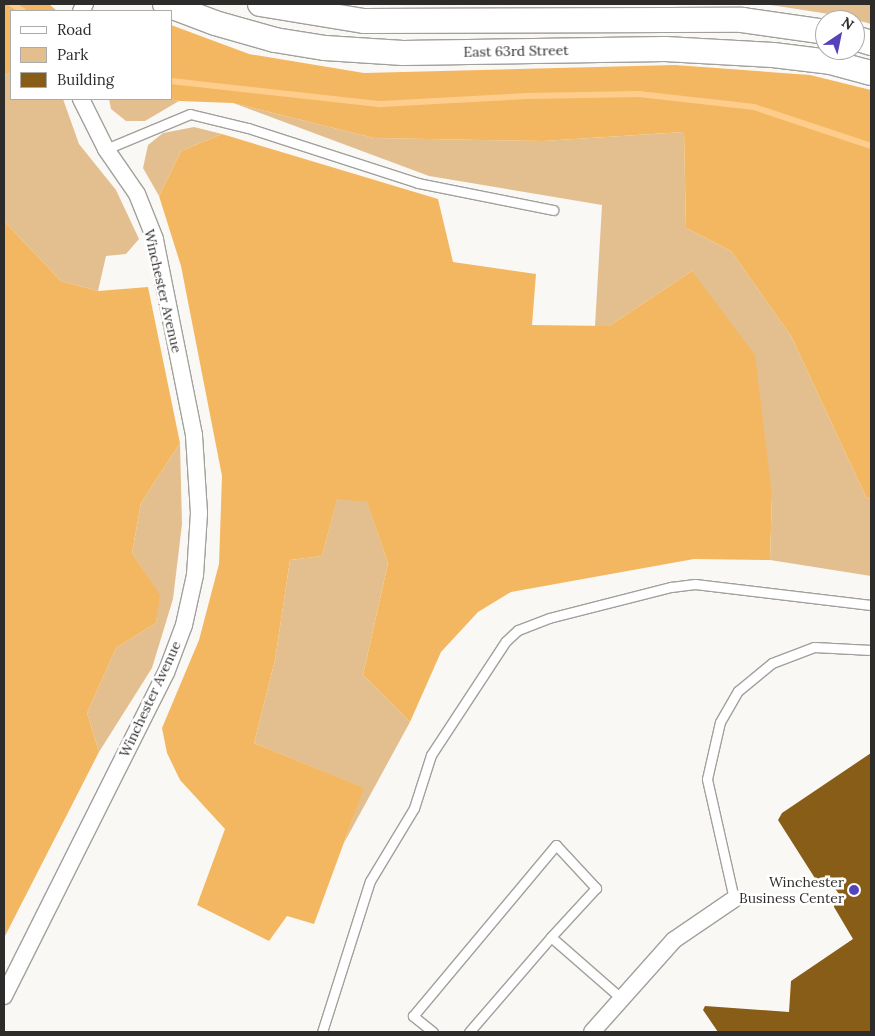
<!DOCTYPE html>
<style>
body{margin:0}
#map{position:relative;width:875px;height:1036px;overflow:hidden;background:#faf8f4;font-family:Lora,serif}
div>[style]{position:absolute}
.green>*{inset:0;background:#e3bf90}
.forest>*{inset:0;background:#f3b762}
.stream>*{height:5.5px;margin:-2.75px;padding:0 2.75px;transform-origin:2.75px;border-radius:2.75px;background:#fecd8c}
.building>*{inset:0;background:#885d18}
.roads{filter:drop-shadow(1px 0 #a2a09d) drop-shadow(-1px 0 #a2a09d) drop-shadow(0 1px #a2a09d) drop-shadow(0 -1px #a2a09d)}
.lane>*{height:9px;margin:-4.5px;padding:0 4.5px;transform-origin:4.5px;border-radius:4.5px;background:#fff}
.street>*{height:16px;margin:-8px;padding:0 8px;transform-origin:8px;border-radius:8px;background:#fff}
.secondary>*{height:24px;margin:-12px;padding:0 12px;transform-origin:12px;border-radius:12px;background:#fff}
.dots>*{width:14px;height:14px;translate:-50% -50%;box-sizing:border-box;border:2px solid #fff;border-radius:50%}
span{translate:-50% -50%;white-space:nowrap;text-align:center;line-height:1.15;-webkit-text-stroke:5px #fff;paint-order:stroke}
.street-label{font-size:14px;color:#2d2c2b}
.poi-label{font-size:14px;color:#2d2c2b}
.right{translate:-100% -50%;text-align:right}
.frame{position:absolute;inset:0;border:5px solid #2d2c2b;pointer-events:none}
.legend{position:absolute;left:10px;top:10px;width:162px;height:90px;box-sizing:border-box;background:#fff;border:1px solid #ababaa;margin:0;padding:6px 9px;list-style:none;font-size:15px;color:#2d2c2b}
.legend li{display:flex;align-items:center;gap:10px;height:25px}
.legend b{width:25px;border:1px solid #ababaa}
.north{position:absolute;left:815px;top:10px;width:50px;height:50px;box-sizing:border-box;background:#fff;border:1px solid #ababaa;border-radius:50%;rotate:34deg;font-size:14px;font-weight:700;line-height:20px;text-align:center;color:#2d2c2b}
.north::after{content:'';display:block;margin:auto;width:18px;height:22px;background:#5543ba;clip-path:polygon(50% 0,100% 100%,50% 72%,0 100%)}
</style>
<div id="map">
<div class="green">
<i style="clip-path:polygon(764px 4px,871px 4px,871px 24px,842px 16px)"></i>
<i style="clip-path:polygon(11px 73px,11px 99px,63px 99px,79px 144px,116px 190px,139px 239px,126px 254px,106px 256px,98px 291px,61px 281px,4px 221px,4px 75px)"></i>
<i style="clip-path:polygon(109px 99px,170px 99px,179px 101px,145px 121px,126px 121px,111px 109px)"></i>
<i style="clip-path:polygon(233px 103px,374px 138px,543px 141px,684px 132px,686px 228px,731px 251px,791px 336px,866px 497px,871px 499px,871px 576px,770px 560px,772px 495px,692px 271px,609px 326px,595px 326px,602px 205px,429px 176px)"></i>
<i style="clip-path:polygon(194px 127px,222px 134px,181px 151px,159px 196px,143px 168px,148px 145px,163px 133px)"></i>
<i style="clip-path:polygon(180px 443px,182px 524px,173px 599px,152px 668px,99px 752px,87px 713px,116px 648px,156px 623px,159px 595px,132px 553px,141px 503px)"></i>
<i style="clip-path:polygon(337px 498px,367px 501px,388px 563px,363px 675px,410px 722px,344px 843px,363px 788px,254px 743px,275px 660px,290px 560px,322px 556px)"></i>
</div>
<div class="forest">
<i style="clip-path:polygon(4px 4px,49px 4px,57px 11px,11px 11px,11px 73px,4px 75px)"></i>
<i style="clip-path:polygon(171px 25px,249px 54px,364px 73px,675px 65px,810px 75px,871px 90px,871px 499px,866px 497px,791px 336px,731px 251px,686px 228px,684px 132px,543px 141px,374px 138px,233px 103px,179px 101px,170px 99px)"></i>
<i style="clip-path:polygon(222px 134px,438px 199px,453px 262px,536px 274px,532px 325px,609px 326px,692px 271px,755px 355px,772px 495px,770px 560px,694px 559px,511px 592px,478px 612px,441px 652px,410px 722px,363px 675px,388px 563px,367px 502px,337px 499px,322px 556px,290px 560px,275px 660px,254px 743px,364px 788px,314px 924px,287px 916px,269px 941px,197px 905px,225px 829px,180px 780px,167px 753px,162px 728px,199px 640px,219px 564px,222px 476px,181px 266px,159px 196px,181px 151px)"></i>
<i style="clip-path:polygon(4px 221px,61px 281px,98px 291px,148px 287px,180px 443px,141px 503px,132px 553px,160px 595px,156px 623px,116px 648px,87px 713px,99px 752px,4px 938px)"></i>
</div>
<div class="stream">
<i style="left:12px;top:4px;width:13px;rotate:32deg"></i>
<i style="left:171px;top:81px;width:211px;rotate:6.3deg"></i>
<i style="left:381px;top:104px;width:146px;rotate:-3.1deg"></i>
<i style="left:527px;top:96px;width:112px;rotate:-1deg"></i>
<i style="left:639px;top:94px;width:116px;rotate:6.4deg"></i>
<i style="left:754px;top:107px;width:123px;rotate:18.4deg"></i>
</div>
<div class="building">
<i style="clip-path:polygon(871px 753px,871px 1032px,718px 1032px,703px 1010px,705px 1006px,789px 1012px,791px 981px,853px 939px,834px 907px,834px 900px,839px 894px,831px 883px,824px 886px,818px 883px,778px 820px,782px 813px)"></i>
</div>
<div class="roads">
<div class="lane">
<i style="left:106px;top:149px;width:91px;rotate:-22.6deg"></i>
<i style="left:190px;top:114px;width:60px;rotate:13.6deg"></i>
<i style="left:248px;top:128px;width:179px;rotate:17.9deg"></i>
<i style="left:418px;top:183px;width:138px;rotate:11.3deg"></i>
<i style="left:734px;top:899px;width:123px;rotate:-102.7deg"></i>
<i style="left:707px;top:779px;width:58px;rotate:-77.2deg"></i>
<i style="left:720px;top:722px;width:36px;rotate:-60deg"></i>
<i style="left:738px;top:691px;width:44px;rotate:-39.5deg"></i>
<i style="left:772px;top:663px;width:45px;rotate:-20.9deg"></i>
<i style="left:814px;top:647px;width:57px;rotate:3deg"></i>
<i style="left:322px;top:1032px;width:158px;rotate:-72.4deg"></i>
<i style="left:370px;top:881px;width:85px;rotate:-58.9deg"></i>
<i style="left:414px;top:808px;width:56px;rotate:-72.2deg"></i>
<i style="left:431px;top:755px;width:136px;rotate:-56.7deg"></i>
<i style="left:506px;top:641px;width:16px;rotate:-43deg"></i>
<i style="left:518px;top:630px;width:33px;rotate:-21deg"></i>
<i style="left:549px;top:618px;width:126px;rotate:-14.3deg"></i>
<i style="left:671px;top:587px;width:24px;rotate:-7deg"></i>
<i style="left:695px;top:584px;width:177px;rotate:6.8deg"></i>
<i style="left:433px;top:1032px;width:26px;rotate:-141deg"></i>
<i style="left:413px;top:1016px;width:223px;rotate:-50.1deg"></i>
<i style="left:556px;top:845px;width:59px;rotate:47.1deg"></i>
<i style="left:596px;top:888px;width:67px;rotate:132.6deg"></i>
<i style="left:551px;top:937px;width:94px;rotate:41.1deg"></i>
<i style="left:469px;top:1032px;width:125px;rotate:-49.2deg"></i>
</div>
<div class="street">
<i style="left:81px;top:11px;width:8px;rotate:-60deg"></i>
<i style="left:4px;top:996px;width:361px;rotate:-63.4deg"></i>
<i style="left:166px;top:673px;width:51px;rotate:-69.4deg"></i>
<i style="left:184px;top:625px;width:51px;rotate:-77.6deg"></i>
<i style="left:195px;top:575px;width:62px;rotate:-86.3deg"></i>
<i style="left:199px;top:513px;width:78px;rotate:-93.7deg"></i>
<i style="left:194px;top:435px;width:200px;rotate:-101.3deg"></i>
<i style="left:155px;top:239px;width:48px;rotate:-111.8deg"></i>
<i style="left:137px;top:194px;width:55px;rotate:-124.6deg"></i>
<i style="left:106px;top:149px;width:56px;rotate:-116.6deg"></i>
<i style="left:592px;top:1032px;width:123px;rotate:-48.3deg"></i>
<i style="left:674px;top:940px;width:73px;rotate:-34.3deg"></i>
</div>
<div class="secondary">
<i style="left:165px;top:4px;width:53px;rotate:20.8deg"></i>
<i style="left:215px;top:23px;width:62px;rotate:15.8deg"></i>
<i style="left:275px;top:40px;width:51px;rotate:9.1deg"></i>
<i style="left:325px;top:48px;width:78px;rotate:3.7deg"></i>
<i style="left:403px;top:53px;width:262px;rotate:-0.9deg"></i>
<i style="left:665px;top:49px;width:108px;rotate:3.2deg"></i>
<i style="left:773px;top:55px;width:57px;rotate:7deg"></i>
<i style="left:830px;top:62px;width:42px;rotate:15deg"></i>
<i style="left:260px;top:4px;width:105px;rotate:9.3deg"></i>
<i style="left:364px;top:21px;width:378px;rotate:-0.2deg"></i>
<i style="left:742px;top:20px;width:84px;rotate:8.2deg"></i>
<i style="left:855px;top:38px;width:17px;rotate:17deg"></i>
</div>
</div>
<div class="dots">
<i style="left:854px;top:890px;background:#5543ba"></i>
</div>
<div class="street-label">
<span style="left:516px;top:51px;rotate:-1deg">East 63rd Street</span>
<span style="left:163px;top:291px;rotate:77deg">Winchester Avenue</span>
<span style="left:150px;top:699px;rotate:-65deg">Winchester Avenue</span>
</div>
<div class="poi-label">
<span class="right" style="left:844px;top:890px">Winchester<br>Business Center</span>
</div>
<div class="frame"></div>
<ul class="legend">
<li><b style="height:6px;background:#fff"></b>Road</li>
<li><b style="height:14px;background:#e3bf90"></b>Park</li>
<li><b style="height:14px;background:#885d18"></b>Building</li>
</ul>
<div class="north">N</div>
</div>
